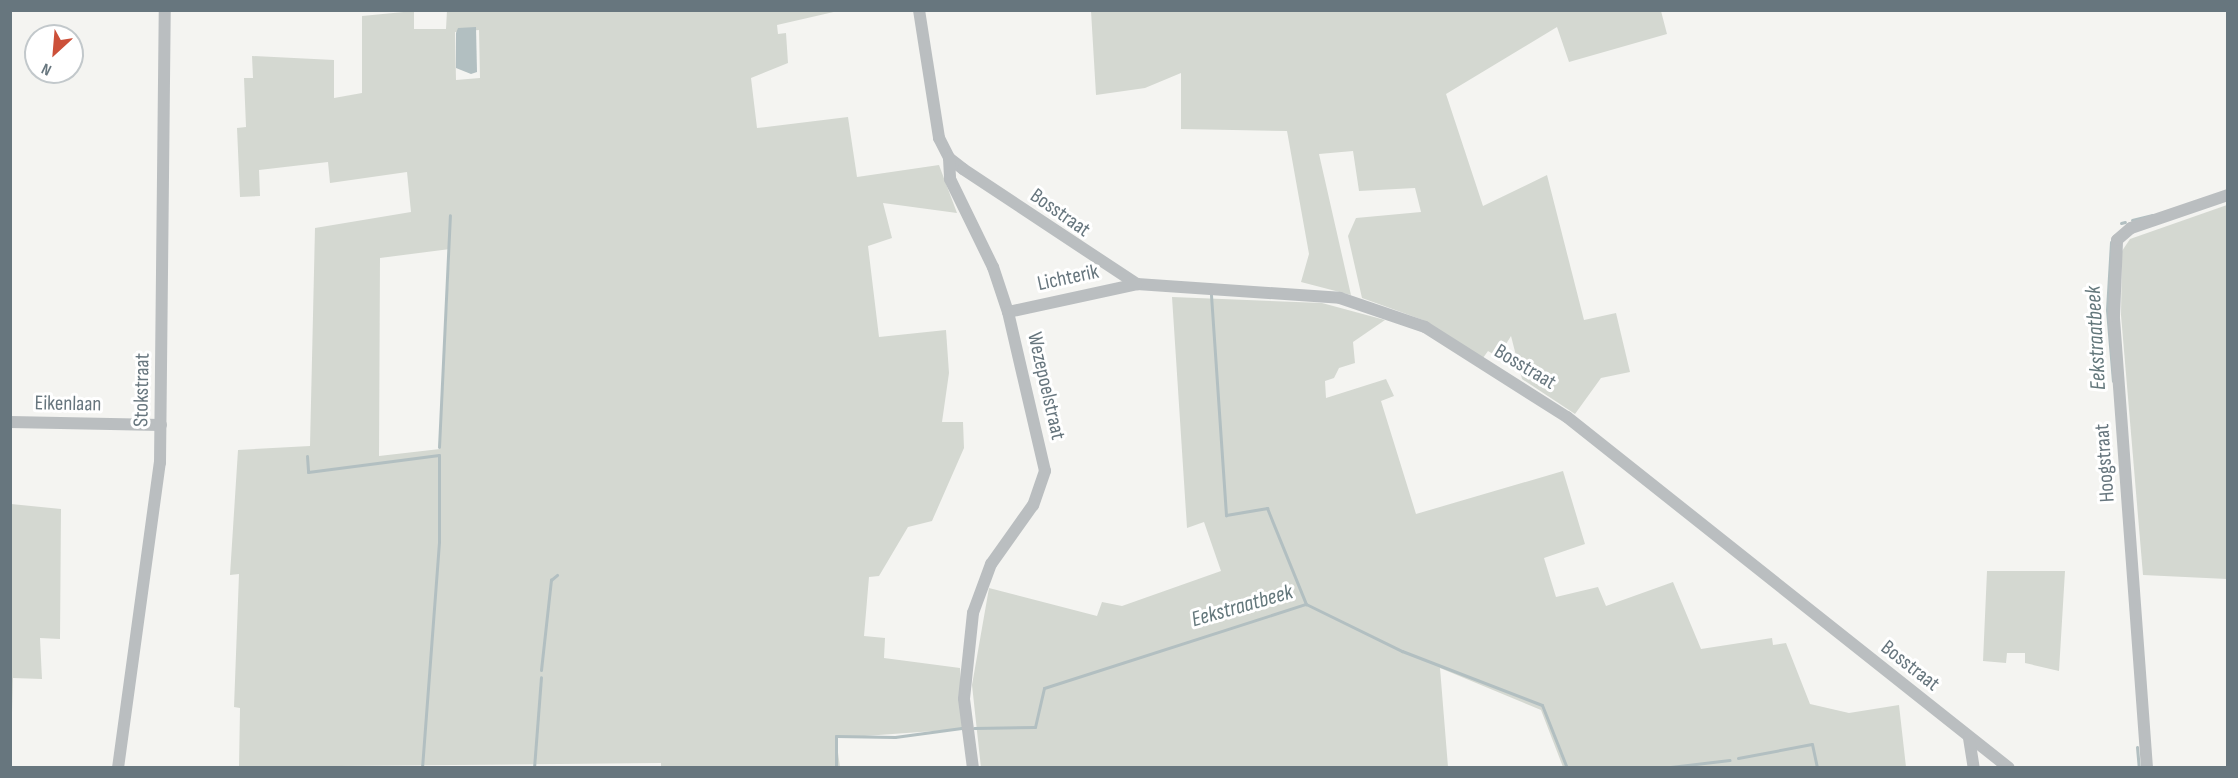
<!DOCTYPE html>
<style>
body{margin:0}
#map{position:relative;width:2238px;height:778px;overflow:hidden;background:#f4f4f1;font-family:"Sofia Sans Condensed",sans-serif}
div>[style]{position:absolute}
.green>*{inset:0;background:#d4d8d1}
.water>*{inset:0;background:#b2bfc1}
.stream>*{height:3px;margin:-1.5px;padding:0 1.5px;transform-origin:1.5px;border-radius:1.5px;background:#b2bfc1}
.minor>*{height:12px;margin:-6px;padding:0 6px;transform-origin:6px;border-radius:6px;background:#babec0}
span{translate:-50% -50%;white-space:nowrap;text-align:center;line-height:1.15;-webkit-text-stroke:6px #fff;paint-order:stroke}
.street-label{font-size:21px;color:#67767e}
.water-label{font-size:22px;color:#63777b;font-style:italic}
.frame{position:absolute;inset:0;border:12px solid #67767e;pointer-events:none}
.north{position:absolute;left:24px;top:24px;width:60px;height:60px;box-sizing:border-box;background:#fff;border:2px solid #c2c8cb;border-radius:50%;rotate:206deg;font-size:16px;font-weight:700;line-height:24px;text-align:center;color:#67767e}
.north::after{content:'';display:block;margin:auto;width:21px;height:27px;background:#cc5039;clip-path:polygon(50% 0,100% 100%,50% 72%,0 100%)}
</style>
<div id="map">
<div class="green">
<i style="clip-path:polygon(evenodd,447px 10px,838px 11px,777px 25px,778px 34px,786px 33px,788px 63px,751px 78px,757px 128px,848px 117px,857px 177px,939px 165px,957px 213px,883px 203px,892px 238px,868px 246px,879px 337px,946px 330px,949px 373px,942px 422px,963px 422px,964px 448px,932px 521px,908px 527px,879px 576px,869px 577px,864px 636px,885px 638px,884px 658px,960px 668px,963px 729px,836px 738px,840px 767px,661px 768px,661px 763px,239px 767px,240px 708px,234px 707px,239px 574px,230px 575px,238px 450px,310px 446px,315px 228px,411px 212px,407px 172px,330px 183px,328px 162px,259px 170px,260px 196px,240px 197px,237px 128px,246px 127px,244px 78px,253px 78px,252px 56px,334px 60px,334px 98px,362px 93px,362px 16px,414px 11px,414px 29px,446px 29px,447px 10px,479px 30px,480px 78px,456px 80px,455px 32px,479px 30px,447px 10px,450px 249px,440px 449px,379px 456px,380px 258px,450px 249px)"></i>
<i style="clip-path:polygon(1091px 11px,1661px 11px,1667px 34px,1569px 62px,1557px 27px,1446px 94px,1483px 206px,1547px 175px,1584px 320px,1616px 313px,1630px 372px,1601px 378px,1575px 414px,1522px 379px,1511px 336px,1498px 357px,1488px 351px,1483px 358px,1423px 320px,1362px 298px,1348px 236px,1356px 218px,1421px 212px,1415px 188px,1359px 191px,1353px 151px,1319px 154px,1351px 295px,1301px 282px,1309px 254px,1287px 131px,1181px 129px,1181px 73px,1145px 88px,1096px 95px)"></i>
<i style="clip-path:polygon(2227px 205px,2227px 579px,2143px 575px,2121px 315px,2122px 251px,2130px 239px)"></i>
<i style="clip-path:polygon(1172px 297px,1322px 303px,1385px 320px,1353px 342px,1355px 363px,1339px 368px,1334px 378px,1325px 381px,1326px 398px,1386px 379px,1394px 396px,1381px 401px,1416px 514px,1563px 471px,1585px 544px,1544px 558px,1556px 597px,1598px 587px,1606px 606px,1673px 582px,1701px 649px,1772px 638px,1773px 645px,1786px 643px,1810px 704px,1849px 713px,1899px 705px,1906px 767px,1563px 767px,1541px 710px,1440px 668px,1448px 767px,981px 768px,972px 685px,989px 588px,1097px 616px,1102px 602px,1122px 606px,1221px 571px,1204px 522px,1187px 528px)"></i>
<i style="clip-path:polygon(11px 504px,61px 509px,60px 639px,40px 638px,42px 679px,13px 678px,11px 748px)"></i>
<i style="clip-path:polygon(1987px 571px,2065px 571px,2059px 671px,2025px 663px,2025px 653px,2007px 653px,2006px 663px,1983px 661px)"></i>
</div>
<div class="water">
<i style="clip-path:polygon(476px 27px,477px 72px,471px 74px,456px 68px,456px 33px,458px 28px)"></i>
</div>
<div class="stream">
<i style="left:2132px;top:220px;width:21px;rotate:-14deg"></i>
<i style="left:2121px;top:223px;width:4px;rotate:-14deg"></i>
<i style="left:2111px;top:242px;width:68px;rotate:93.4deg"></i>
<i style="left:2107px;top:310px;width:71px;rotate:85.2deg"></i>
<i style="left:1211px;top:295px;width:221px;rotate:86.1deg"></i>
<i style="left:1226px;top:515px;width:42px;rotate:-9.7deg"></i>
<i style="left:1267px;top:508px;width:104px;rotate:67.9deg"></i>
<i style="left:439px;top:447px;width:232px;rotate:-87.3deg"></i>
<i style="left:307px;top:456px;width:16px;rotate:86deg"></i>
<i style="left:308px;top:472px;width:132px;rotate:-7.4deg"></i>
<i style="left:439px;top:455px;width:87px;rotate:90deg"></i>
<i style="left:439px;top:542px;width:227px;rotate:94.3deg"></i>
<i style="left:541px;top:670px;width:91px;rotate:-83.7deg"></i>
<i style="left:551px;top:580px;width:8px;rotate:-40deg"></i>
<i style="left:974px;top:728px;width:61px;rotate:-0.9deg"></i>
<i style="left:1035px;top:727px;width:40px;rotate:-77deg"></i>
<i style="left:1044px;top:688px;width:275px;rotate:-17.8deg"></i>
<i style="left:1306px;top:604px;width:107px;rotate:26.1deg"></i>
<i style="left:1402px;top:651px;width:150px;rotate:21.1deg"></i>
<i style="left:1542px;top:705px;width:68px;rotate:68.4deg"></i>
<i style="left:2137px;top:747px;width:21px;rotate:85deg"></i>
<i style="left:1738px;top:758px;width:75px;rotate:-10.7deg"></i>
<i style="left:1812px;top:744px;width:25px;rotate:78deg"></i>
<i style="left:534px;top:768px;width:91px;rotate:-85.6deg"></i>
<i style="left:836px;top:768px;width:32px;rotate:-90deg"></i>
<i style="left:836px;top:736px;width:59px;rotate:1deg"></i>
<i style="left:895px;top:737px;width:67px;rotate:-7.8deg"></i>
<i style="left:1362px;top:768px;width:25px"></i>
<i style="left:1662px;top:768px;width:68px;rotate:-6.7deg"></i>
</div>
<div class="minor">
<i style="left:919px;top:10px;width:130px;rotate:81.1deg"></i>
<i style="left:939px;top:138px;width:22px;rotate:63deg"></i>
<i style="left:949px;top:158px;width:18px;rotate:38deg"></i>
<i style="left:963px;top:169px;width:209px;rotate:33.5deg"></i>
<i style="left:1137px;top:284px;width:203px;rotate:3.9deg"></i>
<i style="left:1340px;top:298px;width:90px;rotate:18.8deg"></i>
<i style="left:1425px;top:327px;width:168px;rotate:32.4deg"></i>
<i style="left:1567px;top:417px;width:564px;rotate:38.45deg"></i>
<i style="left:949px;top:158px;width:21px;rotate:87deg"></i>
<i style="left:950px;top:179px;width:98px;rotate:64deg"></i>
<i style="left:993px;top:267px;width:47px;rotate:71.6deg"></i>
<i style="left:1008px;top:312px;width:163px;rotate:76.9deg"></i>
<i style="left:1045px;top:471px;width:36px;rotate:109deg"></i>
<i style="left:1033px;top:505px;width:72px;rotate:125.4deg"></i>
<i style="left:991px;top:564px;width:52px;rotate:110.2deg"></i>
<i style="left:973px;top:613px;width:86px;rotate:96deg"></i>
<i style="left:964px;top:699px;width:70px;rotate:82.6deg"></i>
<i style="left:1008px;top:312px;width:132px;rotate:-12.2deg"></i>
<i style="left:10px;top:422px;width:151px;rotate:1.1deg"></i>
<i style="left:1969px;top:738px;width:30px;rotate:81deg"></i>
<i style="left:118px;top:768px;width:308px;rotate:-82.2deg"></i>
<i style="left:160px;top:463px;width:453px;rotate:-89.4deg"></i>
<i style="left:2147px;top:768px;width:453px;rotate:-94.2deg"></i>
<i style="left:2114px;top:316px;width:76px;rotate:-87.7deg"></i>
<i style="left:2117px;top:240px;width:18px;rotate:-41deg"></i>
<i style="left:2131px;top:228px;width:102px;rotate:-18.8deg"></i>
</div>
<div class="street-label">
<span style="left:1060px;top:213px;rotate:35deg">Bosstraat</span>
<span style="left:1068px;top:278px;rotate:-12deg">Lichterik</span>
<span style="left:1525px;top:367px;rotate:31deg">Bosstraat</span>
<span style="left:1046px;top:386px;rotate:77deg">Wezepoelstraat</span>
<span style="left:142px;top:390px;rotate:-89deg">Stokstraat</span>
<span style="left:68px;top:404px;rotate:1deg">Eikenlaan</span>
<span style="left:2105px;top:463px;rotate:-94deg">Hoogstraat</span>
<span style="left:1910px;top:666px;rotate:38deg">Bosstraat</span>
</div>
<div class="water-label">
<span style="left:2096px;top:338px;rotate:-93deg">Eekstraatbeek</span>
<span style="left:1242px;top:606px;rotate:-16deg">Eekstraatbeek</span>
</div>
<div class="frame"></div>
<div class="north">N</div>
</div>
